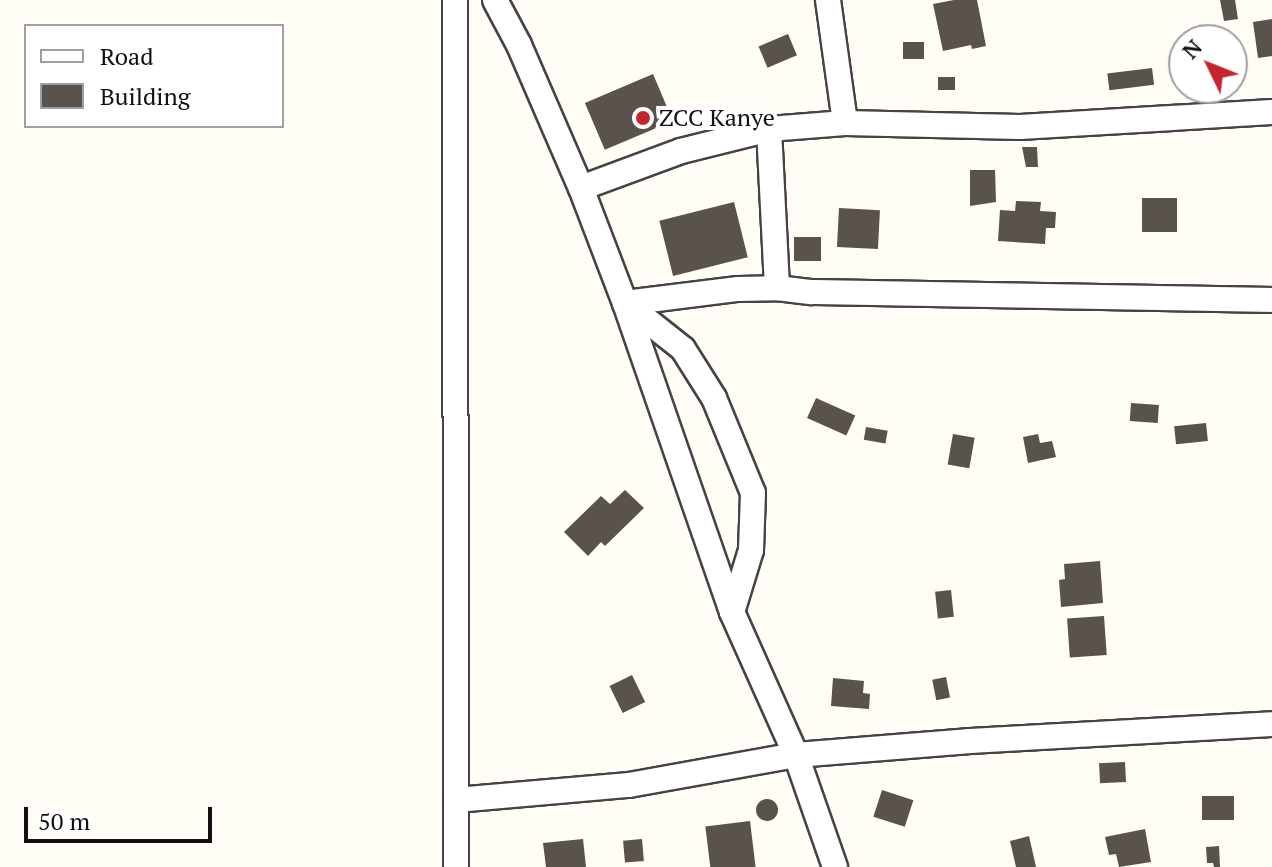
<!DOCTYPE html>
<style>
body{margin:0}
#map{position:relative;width:1272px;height:867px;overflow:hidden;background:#fffdf5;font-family:"PT Serif",serif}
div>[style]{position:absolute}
.building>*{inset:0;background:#5a524d;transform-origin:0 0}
.round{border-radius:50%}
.roads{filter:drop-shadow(2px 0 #444) drop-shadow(-2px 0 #444) drop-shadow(0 2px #444) drop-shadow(0 -2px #444)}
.minor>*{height:24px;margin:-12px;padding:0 12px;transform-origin:12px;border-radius:12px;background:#fff}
.dots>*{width:22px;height:22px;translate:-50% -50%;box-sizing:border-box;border:4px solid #fff;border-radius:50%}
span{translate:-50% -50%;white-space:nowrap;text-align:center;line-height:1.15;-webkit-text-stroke:8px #fff;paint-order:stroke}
.poi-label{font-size:24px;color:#111}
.left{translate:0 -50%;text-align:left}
.legend{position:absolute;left:24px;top:24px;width:260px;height:104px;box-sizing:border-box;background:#fff;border:2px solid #a0a0a0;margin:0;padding:10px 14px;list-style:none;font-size:24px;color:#111}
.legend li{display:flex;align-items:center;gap:16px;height:40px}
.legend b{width:40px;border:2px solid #a0a0a0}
.north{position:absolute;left:1168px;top:24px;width:80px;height:80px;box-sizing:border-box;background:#fff;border:2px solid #a0a0a0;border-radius:50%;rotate:313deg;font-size:22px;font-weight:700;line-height:32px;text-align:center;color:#111}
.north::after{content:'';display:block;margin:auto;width:28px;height:36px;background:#c4262e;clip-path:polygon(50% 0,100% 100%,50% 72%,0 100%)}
.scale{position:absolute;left:24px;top:807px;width:188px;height:36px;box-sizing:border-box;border:4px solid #111;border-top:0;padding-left:10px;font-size:24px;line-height:28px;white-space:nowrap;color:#111;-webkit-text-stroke:6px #fff;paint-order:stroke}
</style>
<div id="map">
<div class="building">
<i style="clip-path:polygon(954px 0,977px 0,986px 46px,972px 49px,971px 45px,943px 51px,933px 4px)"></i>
<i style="clip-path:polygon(1220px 0,1235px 0,1238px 19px,1224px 21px)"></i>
<i style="clip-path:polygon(1272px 19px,1272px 56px,1258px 58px,1253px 22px)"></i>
<i style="left:788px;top:34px;width:23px;height:32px;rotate:67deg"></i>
<i style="left:903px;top:42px;width:21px;height:17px"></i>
<i style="left:1152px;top:68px;width:17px;height:45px;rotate:83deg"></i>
<i style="left:653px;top:74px;width:51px;height:74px;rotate:67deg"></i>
<i style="left:955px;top:77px;width:13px;height:17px;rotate:90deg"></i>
<i style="clip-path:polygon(1022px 147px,1037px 147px,1038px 167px,1026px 167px)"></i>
<i style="clip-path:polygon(970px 170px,995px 170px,996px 202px,970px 206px)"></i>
<i style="left:1142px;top:198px;width:35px;height:34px"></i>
<i style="clip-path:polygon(1016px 201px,1041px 202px,1040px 211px,1056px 212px,1055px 228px,1046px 228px,1045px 244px,998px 241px,1000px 210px,1015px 211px)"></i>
<i style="left:734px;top:202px;width:57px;height:77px;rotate:76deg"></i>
<i style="left:839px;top:208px;width:41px;height:39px;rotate:3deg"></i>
<i style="left:794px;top:237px;width:27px;height:24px"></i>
<i style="left:816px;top:398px;width:43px;height:22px;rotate:24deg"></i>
<i style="left:1131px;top:403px;width:28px;height:18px;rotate:4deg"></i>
<i style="left:1206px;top:423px;width:18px;height:32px;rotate:84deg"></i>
<i style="left:866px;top:427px;width:22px;height:13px;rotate:10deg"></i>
<i style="left:953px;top:434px;width:22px;height:31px;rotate:10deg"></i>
<i style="clip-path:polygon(1038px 434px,1040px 443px,1052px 441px,1056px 457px,1028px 463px,1023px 437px)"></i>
<i style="clip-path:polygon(625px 490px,644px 508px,605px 546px,601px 542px,588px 556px,564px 532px,601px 496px,610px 504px)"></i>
<i style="clip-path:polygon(1100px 561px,1103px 603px,1061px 607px,1059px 580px,1065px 579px,1064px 564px)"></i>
<i style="left:951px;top:590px;width:27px;height:16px;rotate:84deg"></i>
<i style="left:1104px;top:616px;width:39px;height:37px;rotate:86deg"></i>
<i style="left:632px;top:675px;width:30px;height:25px;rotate:64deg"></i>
<i style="left:946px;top:677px;width:21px;height:14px;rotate:79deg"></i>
<i style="clip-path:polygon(833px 678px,864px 681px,863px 693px,870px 694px,869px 709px,831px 706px)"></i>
<i style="left:1125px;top:762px;width:20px;height:26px;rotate:87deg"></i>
<i style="left:882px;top:790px;width:33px;height:28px;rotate:18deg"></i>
<i style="left:1202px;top:796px;width:32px;height:24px"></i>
<i class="round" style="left:756px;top:799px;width:22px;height:22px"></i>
<i style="left:750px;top:821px;width:46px;height:45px;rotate:83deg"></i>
<i style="clip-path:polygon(1145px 829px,1151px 862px,1119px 867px,1116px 854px,1109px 855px,1105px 837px)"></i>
<i style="clip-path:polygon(1029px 836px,1036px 867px,1016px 867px,1010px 841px)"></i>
<i style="clip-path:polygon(583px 839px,586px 867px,546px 867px,543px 843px)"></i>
<i style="left:642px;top:839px;width:22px;height:19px;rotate:85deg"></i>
<i style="clip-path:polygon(1219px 846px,1220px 867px,1214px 867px,1213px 863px,1207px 863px,1206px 847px)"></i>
</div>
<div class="roads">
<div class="minor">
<i style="left:455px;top:0;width:867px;rotate:89.93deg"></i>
<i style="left:495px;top:0;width:51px;rotate:61.9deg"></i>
<i style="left:519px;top:45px;width:156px;rotate:66.6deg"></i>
<i style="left:581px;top:188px;width:123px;rotate:69.1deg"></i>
<i style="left:625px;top:303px;width:327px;rotate:70.9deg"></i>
<i style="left:732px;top:612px;width:157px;rotate:65.9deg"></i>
<i style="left:796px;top:755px;width:119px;rotate:70.8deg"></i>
<i style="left:828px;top:0;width:124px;rotate:82.1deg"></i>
<i style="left:769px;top:129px;width:159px;rotate:87.1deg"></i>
<i style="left:581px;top:188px;width:107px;rotate:-20.3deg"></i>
<i style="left:681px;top:151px;width:91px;rotate:-14deg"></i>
<i style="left:769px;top:129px;width:76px;rotate:-4.5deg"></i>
<i style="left:845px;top:123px;width:175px;rotate:1.3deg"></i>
<i style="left:1020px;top:127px;width:252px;rotate:-3.4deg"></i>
<i style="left:625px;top:303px;width:114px;rotate:-7.1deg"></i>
<i style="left:738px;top:289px;width:39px;rotate:-1deg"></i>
<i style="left:777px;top:288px;width:35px;rotate:7deg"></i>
<i style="left:812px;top:292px;width:460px;rotate:1deg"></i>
<i style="left:625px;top:303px;width:74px;rotate:38.4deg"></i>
<i style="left:683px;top:349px;width:58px;rotate:57.7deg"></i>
<i style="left:714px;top:398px;width:103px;rotate:67.7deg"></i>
<i style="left:753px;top:493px;width:57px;rotate:92deg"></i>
<i style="left:751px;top:550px;width:65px;rotate:107deg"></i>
<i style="left:456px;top:800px;width:174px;rotate:-5deg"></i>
<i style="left:629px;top:785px;width:170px;rotate:-10.2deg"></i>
<i style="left:796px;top:755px;width:175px;rotate:-4.6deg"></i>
<i style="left:970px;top:741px;width:302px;rotate:-3.2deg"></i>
</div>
</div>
<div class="dots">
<i style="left:643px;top:118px;background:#c4262e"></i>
</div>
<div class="poi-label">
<span class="left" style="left:659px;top:118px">ZCC Kanye</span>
</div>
<ul class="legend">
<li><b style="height:10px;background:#fff"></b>Road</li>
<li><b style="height:22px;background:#5a524d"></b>Building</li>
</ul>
<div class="north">N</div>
<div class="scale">50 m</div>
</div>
